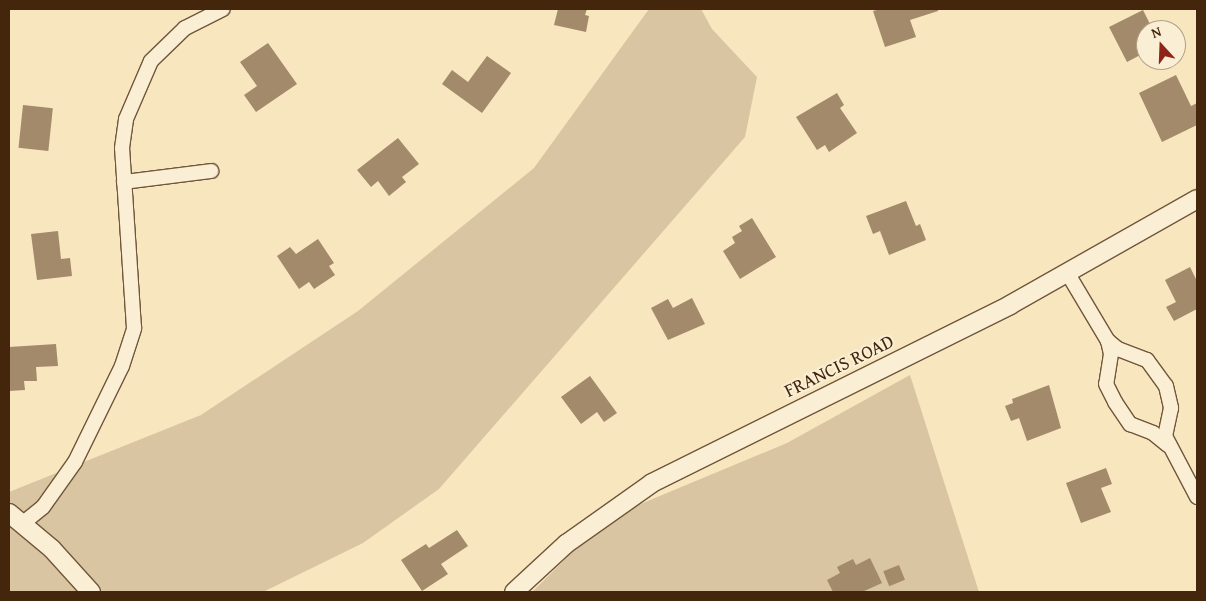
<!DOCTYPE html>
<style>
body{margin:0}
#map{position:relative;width:1206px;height:601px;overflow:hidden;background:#f8e6bf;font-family:"Gentium Book Plus",serif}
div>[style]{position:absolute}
.green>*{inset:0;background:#d9c5a1}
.building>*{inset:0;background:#a28a6a;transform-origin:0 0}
.roads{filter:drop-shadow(1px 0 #71563a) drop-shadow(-1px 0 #71563a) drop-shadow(0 1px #71563a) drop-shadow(0 -1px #71563a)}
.minor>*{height:14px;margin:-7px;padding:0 7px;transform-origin:7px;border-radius:7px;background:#faefd5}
.tertiary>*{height:18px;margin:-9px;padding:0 9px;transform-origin:9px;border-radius:9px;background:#faefd5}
span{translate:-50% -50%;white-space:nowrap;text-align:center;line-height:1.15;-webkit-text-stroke:4px #faefd5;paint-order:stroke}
.street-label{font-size:19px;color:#44260d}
.frame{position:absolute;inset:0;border:10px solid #44260d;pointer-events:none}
.north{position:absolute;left:1136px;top:20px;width:50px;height:50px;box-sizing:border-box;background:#faefd5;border:1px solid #b19f85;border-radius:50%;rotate:340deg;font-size:14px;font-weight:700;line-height:20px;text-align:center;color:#44260d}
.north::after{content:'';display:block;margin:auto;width:18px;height:22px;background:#8f2418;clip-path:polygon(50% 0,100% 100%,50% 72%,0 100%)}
</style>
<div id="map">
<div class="green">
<i style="clip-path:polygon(649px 9px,701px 9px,712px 29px,757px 77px,745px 137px,439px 489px,363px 543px,263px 592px,9px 592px,9px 492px,201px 415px,358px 311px,534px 168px)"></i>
<i style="clip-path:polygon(910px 375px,979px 592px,532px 592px,607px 518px,787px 443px)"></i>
</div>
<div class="building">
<i style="clip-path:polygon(558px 9px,587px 9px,585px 15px,589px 16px,586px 32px,554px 25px)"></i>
<i style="clip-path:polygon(880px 9px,938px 9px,938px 11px,910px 20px,916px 37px,885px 47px,873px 11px)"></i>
<i style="clip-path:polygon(1143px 10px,1153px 30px,1146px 30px,1146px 52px,1127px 62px,1109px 27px)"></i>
<i style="clip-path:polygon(268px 43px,297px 84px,256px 112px,244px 95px,257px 86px,240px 62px)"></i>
<i style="clip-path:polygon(487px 56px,511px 73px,482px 113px,442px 84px,452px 70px,468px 82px)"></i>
<i style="clip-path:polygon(1176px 75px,1191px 106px,1197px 103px,1197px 125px,1162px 142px,1139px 93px)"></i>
<i style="clip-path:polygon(837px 93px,844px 105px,840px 108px,857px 133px,829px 152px,825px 145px,817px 150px,796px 117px)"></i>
<i style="left:23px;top:105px;width:30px;height:43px;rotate:6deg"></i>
<i style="clip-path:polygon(398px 138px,419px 164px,402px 177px,406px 182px,389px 196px,378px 181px,371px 187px,357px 170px)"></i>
<i style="clip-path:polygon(906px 201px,916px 226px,920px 224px,926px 240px,889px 255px,880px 231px,873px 234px,866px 216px)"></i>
<i style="clip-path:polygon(752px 218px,776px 257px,740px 279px,723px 251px,735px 243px,732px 237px,742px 231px,739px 226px)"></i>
<i style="clip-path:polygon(58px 231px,61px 259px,70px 258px,72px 276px,37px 280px,31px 234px)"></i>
<i style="clip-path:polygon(318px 239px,334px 263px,329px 266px,335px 275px,314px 289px,309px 282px,299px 289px,277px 256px,290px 247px,296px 254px)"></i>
<i style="clip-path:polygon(1190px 267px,1197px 281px,1197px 309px,1174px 321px,1166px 307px,1176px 302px,1165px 280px)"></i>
<i style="clip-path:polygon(692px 298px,705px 324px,668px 340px,651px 308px,668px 299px,673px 308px)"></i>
<i style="clip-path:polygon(56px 344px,58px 366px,36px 367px,37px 381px,24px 381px,25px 390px,9px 391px,9px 347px)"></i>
<i style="clip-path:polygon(590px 376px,617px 413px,604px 422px,597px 412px,581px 424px,561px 397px)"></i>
<i style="clip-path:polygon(1049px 385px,1061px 428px,1027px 441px,1019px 418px,1011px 421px,1005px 406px,1013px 403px,1012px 399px)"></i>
<i style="clip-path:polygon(1106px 468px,1112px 484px,1101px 488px,1111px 512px,1081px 523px,1066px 483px)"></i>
<i style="clip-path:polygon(457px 530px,468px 546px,441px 564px,448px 574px,422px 591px,401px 560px,426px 544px,429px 548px)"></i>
<i style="clip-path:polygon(870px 558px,882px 583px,862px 592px,833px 592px,827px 580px,840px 573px,837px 567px,853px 559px,856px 565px)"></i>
<i style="left:899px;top:565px;width:16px;height:17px;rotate:68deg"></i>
</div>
<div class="roads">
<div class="minor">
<i style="left:124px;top:182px;width:88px;rotate:-7.2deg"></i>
<i style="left:1068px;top:274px;width:78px;rotate:59.2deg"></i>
<i style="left:1108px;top:341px;width:13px;rotate:77deg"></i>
<i style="left:1111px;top:354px;width:30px;rotate:99deg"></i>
<i style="left:1106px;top:384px;width:20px;rotate:63deg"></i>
<i style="left:1115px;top:402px;width:27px;rotate:56deg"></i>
<i style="left:1130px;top:424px;width:25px;rotate:21deg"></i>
<i style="left:1153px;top:433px;width:19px;rotate:39deg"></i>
<i style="left:1108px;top:341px;width:13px;rotate:39deg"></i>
<i style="left:1118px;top:349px;width:31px;rotate:21deg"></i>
<i style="left:1147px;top:360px;width:32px;rotate:54deg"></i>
<i style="left:1166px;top:386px;width:23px;rotate:77deg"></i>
<i style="left:1171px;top:408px;width:29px;rotate:102deg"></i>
<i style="left:1165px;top:436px;width:69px;rotate:62.3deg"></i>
<i style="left:22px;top:524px;width:27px;rotate:-39deg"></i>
<i style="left:43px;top:507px;width:55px;rotate:-54.6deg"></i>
<i style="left:75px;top:462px;width:107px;rotate:-63.9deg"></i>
<i style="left:122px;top:366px;width:40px;rotate:-72deg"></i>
<i style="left:134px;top:328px;width:180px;rotate:-93.8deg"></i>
<i style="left:122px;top:148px;width:29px;rotate:-82deg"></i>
<i style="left:126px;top:119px;width:63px;rotate:-66.7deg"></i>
<i style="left:151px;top:61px;width:47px;rotate:-44.1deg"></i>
<i style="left:185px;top:28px;width:42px;rotate:-26.6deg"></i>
</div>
<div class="tertiary">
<i style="left:9px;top:513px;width:56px;rotate:39.9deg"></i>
<i style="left:52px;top:549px;width:58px;rotate:47.8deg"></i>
<i style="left:514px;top:592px;width:71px;rotate:-42.7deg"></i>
<i style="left:566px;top:544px;width:105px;rotate:-35.3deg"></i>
<i style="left:652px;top:483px;width:400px;rotate:-26.4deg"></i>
<i style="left:1010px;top:305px;width:215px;rotate:-29.5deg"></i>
</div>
</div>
<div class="street-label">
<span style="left:839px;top:366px;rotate:-26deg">FRANCIS ROAD</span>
</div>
<div class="frame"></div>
<div class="north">N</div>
</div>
